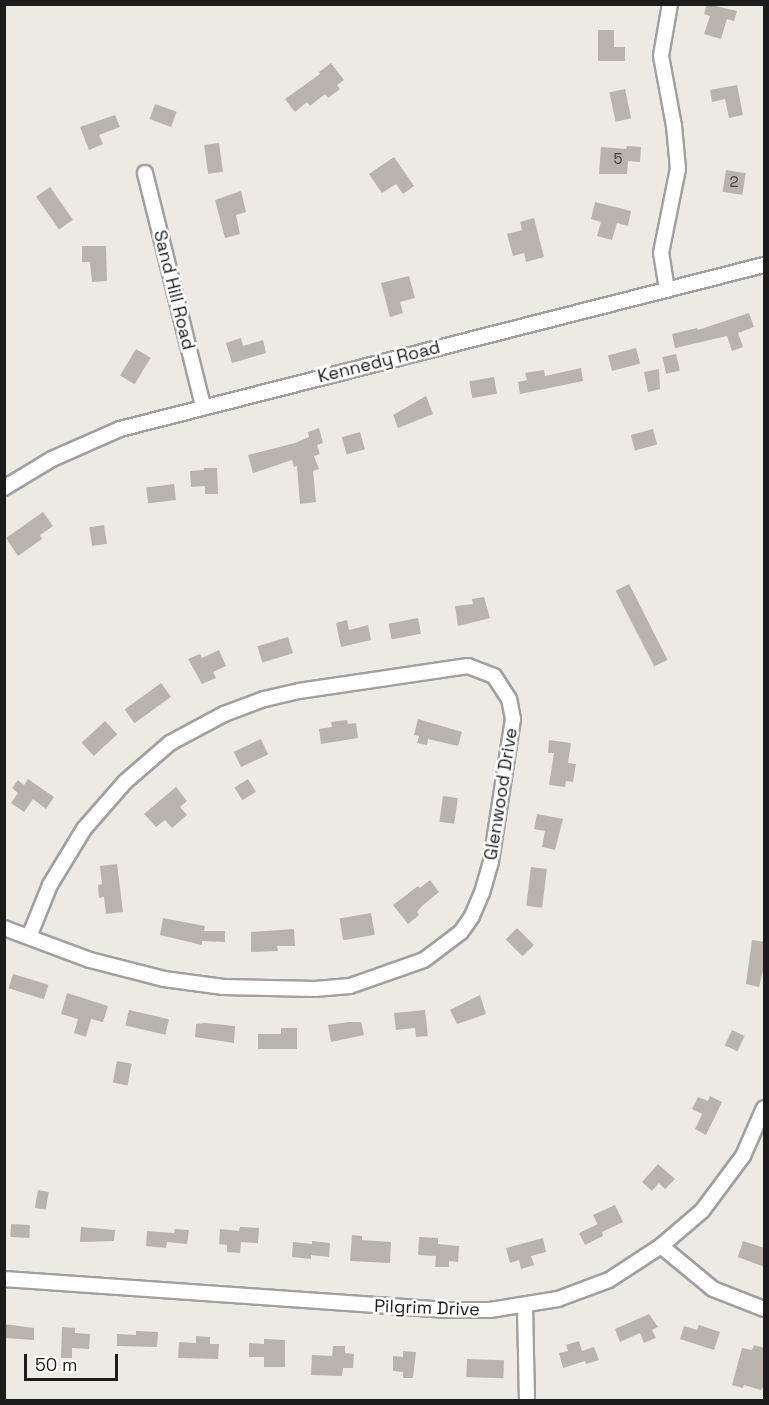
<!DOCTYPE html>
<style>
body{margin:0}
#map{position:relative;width:769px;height:1405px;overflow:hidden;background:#eceae3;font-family:"Space Grotesk",sans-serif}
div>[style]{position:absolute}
.building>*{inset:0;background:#b9b3ad;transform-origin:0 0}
.roads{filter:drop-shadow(2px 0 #a0a0a0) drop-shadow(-2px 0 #a0a0a0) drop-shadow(0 2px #a0a0a0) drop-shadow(0 -2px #a0a0a0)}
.minor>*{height:14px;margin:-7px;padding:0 7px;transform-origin:7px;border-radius:7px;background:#fff}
span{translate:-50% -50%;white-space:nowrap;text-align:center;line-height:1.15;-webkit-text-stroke:5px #fff;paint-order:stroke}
.number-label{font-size:15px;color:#434240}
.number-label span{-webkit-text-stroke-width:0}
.street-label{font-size:18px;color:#1c1c1c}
.frame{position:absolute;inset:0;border:6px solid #1c1c1c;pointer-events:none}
.scale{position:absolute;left:24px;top:1354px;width:94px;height:27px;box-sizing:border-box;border:3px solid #1c1c1c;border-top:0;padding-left:8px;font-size:18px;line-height:21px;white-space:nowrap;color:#1c1c1c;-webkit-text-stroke:4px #fff;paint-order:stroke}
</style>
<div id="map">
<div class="building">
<i style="clip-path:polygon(707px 4px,737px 11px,734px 21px,727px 19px,721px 39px,704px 34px,710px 16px,704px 14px)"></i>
<i style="clip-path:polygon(598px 30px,614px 30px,614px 47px,625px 47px,625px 61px,598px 61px)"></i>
<i style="clip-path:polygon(331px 63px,344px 80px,337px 85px,340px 89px,328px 98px,325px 94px,310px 106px,307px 102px,295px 112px,285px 99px,320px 74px,319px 72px)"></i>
<i style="clip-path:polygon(737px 85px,743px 115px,729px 118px,725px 99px,712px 102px,710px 90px)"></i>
<i style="left:625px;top:89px;width:30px;height:16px;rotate:78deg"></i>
<i style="left:155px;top:104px;width:23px;height:16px;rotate:20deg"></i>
<i style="clip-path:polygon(115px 115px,120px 127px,99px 135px,103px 144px,89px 150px,80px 127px)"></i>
<i style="left:219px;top:143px;width:29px;height:15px;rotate:82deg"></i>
<i style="clip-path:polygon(627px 146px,641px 147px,640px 162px,628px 161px,627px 174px,599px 174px,601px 147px,626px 149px)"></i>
<i style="clip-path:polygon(394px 157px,414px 186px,403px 194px,396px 184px,382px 193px,369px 174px)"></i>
<i style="left:726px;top:170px;width:20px;height:22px;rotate:9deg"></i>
<i style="left:50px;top:187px;width:40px;height:17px;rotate:55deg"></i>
<i style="clip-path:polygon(241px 191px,246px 212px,236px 215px,240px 234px,225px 238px,215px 200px)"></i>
<i style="clip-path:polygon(595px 202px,631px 211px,628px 226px,617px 223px,612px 240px,597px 236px,601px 222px,591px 219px)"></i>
<i style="clip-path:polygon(534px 218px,544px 257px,526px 262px,524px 253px,513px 256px,507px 234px,522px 230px,520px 222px)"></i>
<i style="clip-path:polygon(82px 246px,106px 246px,107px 281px,92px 282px,90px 262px,82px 262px)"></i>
<i style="clip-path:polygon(409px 276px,415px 298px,400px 302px,403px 313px,390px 317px,381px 283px)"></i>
<i style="clip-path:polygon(749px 313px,754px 327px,738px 333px,743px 347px,732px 351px,727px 336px,675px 348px,672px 334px,697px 328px,698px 330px)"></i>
<i style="clip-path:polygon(241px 338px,243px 346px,263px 340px,266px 353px,232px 363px,226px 343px)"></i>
<i style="left:636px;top:348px;width:16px;height:29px;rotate:75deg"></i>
<i style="left:136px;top:349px;width:17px;height:31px;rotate:31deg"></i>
<i style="left:676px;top:354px;width:17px;height:14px;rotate:77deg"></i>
<i style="clip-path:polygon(581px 368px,583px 381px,520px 394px,518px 382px,527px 380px,525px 373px,544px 370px,545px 376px)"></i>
<i style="clip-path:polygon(659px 369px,660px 389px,648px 392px,644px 372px)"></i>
<i style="left:494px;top:377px;width:17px;height:25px;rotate:80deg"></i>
<i style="clip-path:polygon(426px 396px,433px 414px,398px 428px,393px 415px)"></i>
<i style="clip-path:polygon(319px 428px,323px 443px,317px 445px,320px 454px,314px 456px,319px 469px,313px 471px,316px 502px,300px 504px,297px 466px,294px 467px,292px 460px,253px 473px,248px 455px,295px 443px,309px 437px,308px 432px)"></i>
<i style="left:653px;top:429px;width:16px;height:23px;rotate:75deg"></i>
<i style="left:360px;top:432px;width:18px;height:19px;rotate:74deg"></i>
<i style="clip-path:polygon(204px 468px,217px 468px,218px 494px,205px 494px,205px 486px,191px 487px,190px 471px,204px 470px)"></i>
<i style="left:174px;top:484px;width:16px;height:28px;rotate:83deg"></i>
<i style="clip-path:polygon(43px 512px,53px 526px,40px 535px,42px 539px,18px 556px,6px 538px)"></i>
<i style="left:104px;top:525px;width:19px;height:15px;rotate:81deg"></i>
<i style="left:629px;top:584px;width:85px;height:15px;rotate:63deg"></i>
<i style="clip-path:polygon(484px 597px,490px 618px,458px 626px,455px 606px,473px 604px,472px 599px)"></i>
<i style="left:418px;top:618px;width:16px;height:30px;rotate:79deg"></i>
<i style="clip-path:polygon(347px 620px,349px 630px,368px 625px,371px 640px,341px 647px,336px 623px)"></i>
<i style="left:288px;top:637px;width:17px;height:32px;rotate:73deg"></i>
<i style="clip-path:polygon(219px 650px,226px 666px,213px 672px,216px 678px,202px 684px,188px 659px,200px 654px,202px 658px)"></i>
<i style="left:161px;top:683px;width:17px;height:45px;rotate:54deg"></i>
<i style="clip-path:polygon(418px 719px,462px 732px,458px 746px,428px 739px,427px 745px,417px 743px,419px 736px,414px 735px)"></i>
<i style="clip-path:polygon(347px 720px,348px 724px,356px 723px,358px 738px,321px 744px,319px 729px,332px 727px,331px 722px)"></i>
<i style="left:105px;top:721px;width:18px;height:32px;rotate:47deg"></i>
<i style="left:261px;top:739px;width:17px;height:30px;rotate:65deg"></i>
<i style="clip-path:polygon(549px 740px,571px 743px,568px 763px,576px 764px,573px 782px,566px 781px,565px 787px,549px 785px,554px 753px,548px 753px)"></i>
<i style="clip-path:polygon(28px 779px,54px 797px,46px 809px,33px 799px,24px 812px,11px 803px,18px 793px,12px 788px,18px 780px,24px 785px)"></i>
<i style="left:248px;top:779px;width:15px;height:16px;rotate:58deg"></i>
<i style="clip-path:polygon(176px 787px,187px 801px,180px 807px,187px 815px,172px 828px,165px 820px,156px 827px,144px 814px)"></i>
<i style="left:443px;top:796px;width:15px;height:26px;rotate:8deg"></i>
<i style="clip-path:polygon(537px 814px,563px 819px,555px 850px,542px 847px,545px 831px,534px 829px)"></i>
<i style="clip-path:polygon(117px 864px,123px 912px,106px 914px,104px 897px,99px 898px,98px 885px,102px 884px,100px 866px)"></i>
<i style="left:531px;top:867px;width:16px;height:39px;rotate:7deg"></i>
<i style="clip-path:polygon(430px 880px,439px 892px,422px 906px,417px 912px,419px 915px,408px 924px,393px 905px,418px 886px,420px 888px)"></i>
<i style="left:371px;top:913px;width:22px;height:32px;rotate:80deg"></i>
<i style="clip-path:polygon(163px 918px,205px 926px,204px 931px,225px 931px,225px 942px,202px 941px,202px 945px,160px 935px)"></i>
<i style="left:517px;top:928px;width:24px;height:16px;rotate:45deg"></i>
<i style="clip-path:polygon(294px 929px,295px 946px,277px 946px,278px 951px,251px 952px,251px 932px)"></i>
<i style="clip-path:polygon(752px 940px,765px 942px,764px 966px,759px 987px,746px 984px)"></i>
<i style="left:13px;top:974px;width:37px;height:15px;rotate:17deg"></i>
<i style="clip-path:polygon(67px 993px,108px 1006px,103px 1022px,91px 1019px,86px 1037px,74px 1033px,78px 1019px,61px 1014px)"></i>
<i style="clip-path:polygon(480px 995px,486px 1014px,457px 1024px,450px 1010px)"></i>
<i style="left:129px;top:1010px;width:41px;height:16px;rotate:13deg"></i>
<i style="clip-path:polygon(425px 1010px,428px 1036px,416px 1037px,415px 1028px,396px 1030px,394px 1013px)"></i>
<i style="clip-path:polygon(349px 1022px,361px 1022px,364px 1035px,331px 1042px,328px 1025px)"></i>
<i style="clip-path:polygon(205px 1023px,235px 1026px,234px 1043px,195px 1037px,196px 1024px)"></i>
<i style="clip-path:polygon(281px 1028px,297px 1028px,297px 1049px,258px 1049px,258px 1034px,281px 1034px)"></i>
<i style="left:732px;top:1030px;width:14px;height:17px;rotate:25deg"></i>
<i style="left:117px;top:1061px;width:15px;height:22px;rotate:11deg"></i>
<i style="clip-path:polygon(710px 1096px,722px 1102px,706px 1135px,695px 1129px,702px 1114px,692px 1109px,698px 1097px,708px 1101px)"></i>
<i style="clip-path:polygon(658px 1164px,675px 1179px,665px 1189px,659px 1183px,652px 1191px,642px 1182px)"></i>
<i style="left:38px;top:1190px;width:11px;height:18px;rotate:10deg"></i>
<i style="clip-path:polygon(615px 1205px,623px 1222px,602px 1232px,603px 1236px,585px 1245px,579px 1233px,598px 1224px,600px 1229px,593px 1215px)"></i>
<i style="left:11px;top:1224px;width:19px;height:13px;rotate:3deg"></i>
<i style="clip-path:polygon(81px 1227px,115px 1230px,114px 1241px,80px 1242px)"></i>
<i style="clip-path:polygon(240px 1227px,259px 1228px,258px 1243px,241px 1242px,240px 1253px,227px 1252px,227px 1245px,219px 1244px,220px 1229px,239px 1231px)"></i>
<i style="clip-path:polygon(175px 1229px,189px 1230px,187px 1244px,167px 1242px,166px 1248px,146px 1246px,147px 1231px,174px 1233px)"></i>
<i style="clip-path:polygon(352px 1235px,362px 1236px,362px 1240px,391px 1242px,390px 1263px,350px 1261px)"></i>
<i style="clip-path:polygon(419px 1237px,438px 1238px,438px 1244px,459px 1246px,458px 1262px,449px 1261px,449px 1267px,435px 1267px,436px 1256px,418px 1255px)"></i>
<i style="clip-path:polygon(543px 1238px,546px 1252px,531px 1256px,534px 1265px,521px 1269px,519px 1260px,510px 1263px,506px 1248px)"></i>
<i style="clip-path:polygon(312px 1241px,330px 1243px,329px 1257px,311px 1255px,311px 1259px,292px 1257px,293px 1242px,312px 1244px)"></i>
<i style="clip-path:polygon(743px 1241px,765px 1248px,765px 1267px,738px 1257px)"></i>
<i style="clip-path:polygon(649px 1314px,658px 1327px,652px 1330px,656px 1338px,644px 1343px,640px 1333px,620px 1342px,615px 1329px)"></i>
<i style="clip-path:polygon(4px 1324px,34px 1328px,34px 1340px,4px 1338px)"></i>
<i style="clip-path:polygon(699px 1325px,720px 1332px,714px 1350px,680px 1339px,684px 1326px,697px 1330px)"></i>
<i style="clip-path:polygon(62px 1327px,75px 1328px,75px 1333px,90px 1334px,89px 1349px,72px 1348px,72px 1358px,61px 1358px)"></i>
<i style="clip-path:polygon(136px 1331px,158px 1332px,157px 1347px,117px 1346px,117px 1334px,136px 1335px)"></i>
<i style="clip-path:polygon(196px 1336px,210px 1337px,210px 1344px,219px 1344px,218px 1359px,178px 1358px,179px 1342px,196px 1343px)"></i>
<i style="clip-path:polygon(264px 1339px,285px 1340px,285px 1367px,264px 1367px,264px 1357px,249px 1357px,249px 1343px,264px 1344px)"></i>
<i style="clip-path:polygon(579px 1341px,582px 1351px,594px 1347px,599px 1360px,586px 1364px,585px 1361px,563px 1368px,559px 1353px,568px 1351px,566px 1345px)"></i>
<i style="clip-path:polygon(754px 1345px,765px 1348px,765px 1383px,761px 1390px,744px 1385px,743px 1388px,732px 1385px,742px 1348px,752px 1350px)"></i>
<i style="clip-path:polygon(333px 1346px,345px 1346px,345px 1353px,354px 1354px,353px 1368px,343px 1368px,342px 1376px,311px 1375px,312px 1355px,332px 1356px)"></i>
<i style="clip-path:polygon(403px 1351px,416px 1352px,413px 1378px,403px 1378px,403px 1372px,393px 1371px,393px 1356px,403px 1357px)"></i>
<i style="left:467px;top:1359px;width:37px;height:18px;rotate:2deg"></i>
</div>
<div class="roads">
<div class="minor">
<i style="left:145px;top:173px;width:240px;rotate:76deg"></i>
<i style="left:667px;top:290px;width:37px;rotate:-99deg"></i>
<i style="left:661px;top:253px;width:86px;rotate:-78.6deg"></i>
<i style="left:678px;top:169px;width:43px;rotate:-95.3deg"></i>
<i style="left:674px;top:126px;width:71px;rotate:-100.5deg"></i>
<i style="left:661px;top:56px;width:53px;rotate:-80.2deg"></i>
<i style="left:4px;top:488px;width:56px;rotate:-31.1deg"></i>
<i style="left:52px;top:459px;width:74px;rotate:-23.8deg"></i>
<i style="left:120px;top:429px;width:665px;rotate:-14.29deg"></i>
<i style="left:4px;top:928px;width:92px;rotate:20.4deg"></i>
<i style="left:90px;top:960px;width:76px;rotate:14.4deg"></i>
<i style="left:164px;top:979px;width:60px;rotate:7.7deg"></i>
<i style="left:223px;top:987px;width:92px;rotate:1.2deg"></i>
<i style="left:315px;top:989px;width:35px;rotate:-5deg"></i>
<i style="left:350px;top:986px;width:78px;rotate:-19.4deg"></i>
<i style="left:424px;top:960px;width:46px;rotate:-37.1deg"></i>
<i style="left:461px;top:932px;width:19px;rotate:-55deg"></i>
<i style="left:472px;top:916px;width:25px;rotate:-67deg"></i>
<i style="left:482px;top:893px;width:33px;rotate:-74deg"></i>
<i style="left:491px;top:861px;width:144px;rotate:-81.2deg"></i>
<i style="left:513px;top:719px;width:20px;rotate:-101deg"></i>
<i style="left:509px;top:699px;width:27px;rotate:-123deg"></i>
<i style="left:494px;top:676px;width:28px;rotate:-159deg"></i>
<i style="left:468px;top:666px;width:171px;rotate:171.6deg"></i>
<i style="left:299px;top:691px;width:36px;rotate:167deg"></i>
<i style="left:264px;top:699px;width:43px;rotate:159.4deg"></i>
<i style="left:224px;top:714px;width:61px;rotate:151.8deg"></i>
<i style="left:170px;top:743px;width:60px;rotate:139.1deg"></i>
<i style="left:125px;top:782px;width:62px;rotate:131.1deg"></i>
<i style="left:84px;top:829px;width:66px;rotate:121.3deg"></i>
<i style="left:50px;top:885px;width:56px;rotate:112deg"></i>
<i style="left:661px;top:1246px;width:67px;rotate:39.6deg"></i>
<i style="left:713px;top:1289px;width:55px;rotate:21.4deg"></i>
<i style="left:4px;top:1279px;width:441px;rotate:4deg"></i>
<i style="left:444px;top:1310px;width:46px"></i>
<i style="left:490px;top:1310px;width:69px;rotate:-9.2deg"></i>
<i style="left:558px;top:1299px;width:54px;rotate:-20.4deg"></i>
<i style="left:609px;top:1280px;width:62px;rotate:-33.2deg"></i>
<i style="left:661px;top:1246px;width:54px;rotate:-40.5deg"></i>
<i style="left:702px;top:1211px;width:69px;rotate:-53.3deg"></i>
<i style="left:743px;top:1156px;width:52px;rotate:-66.4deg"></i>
<i style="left:525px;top:1306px;width:94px;rotate:88.8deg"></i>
</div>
</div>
<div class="number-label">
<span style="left:618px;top:159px">5</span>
<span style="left:734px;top:182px">2</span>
</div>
<div class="street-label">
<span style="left:174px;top:290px;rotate:76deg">Sand Hill Road</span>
<span style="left:379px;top:362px;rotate:-14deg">Kennedy Road</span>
<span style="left:501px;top:794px;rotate:-81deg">Glenwood Drive</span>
<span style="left:427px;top:1308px;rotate:2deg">Pilgrim Drive</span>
</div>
<div class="frame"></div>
<div class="scale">50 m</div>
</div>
